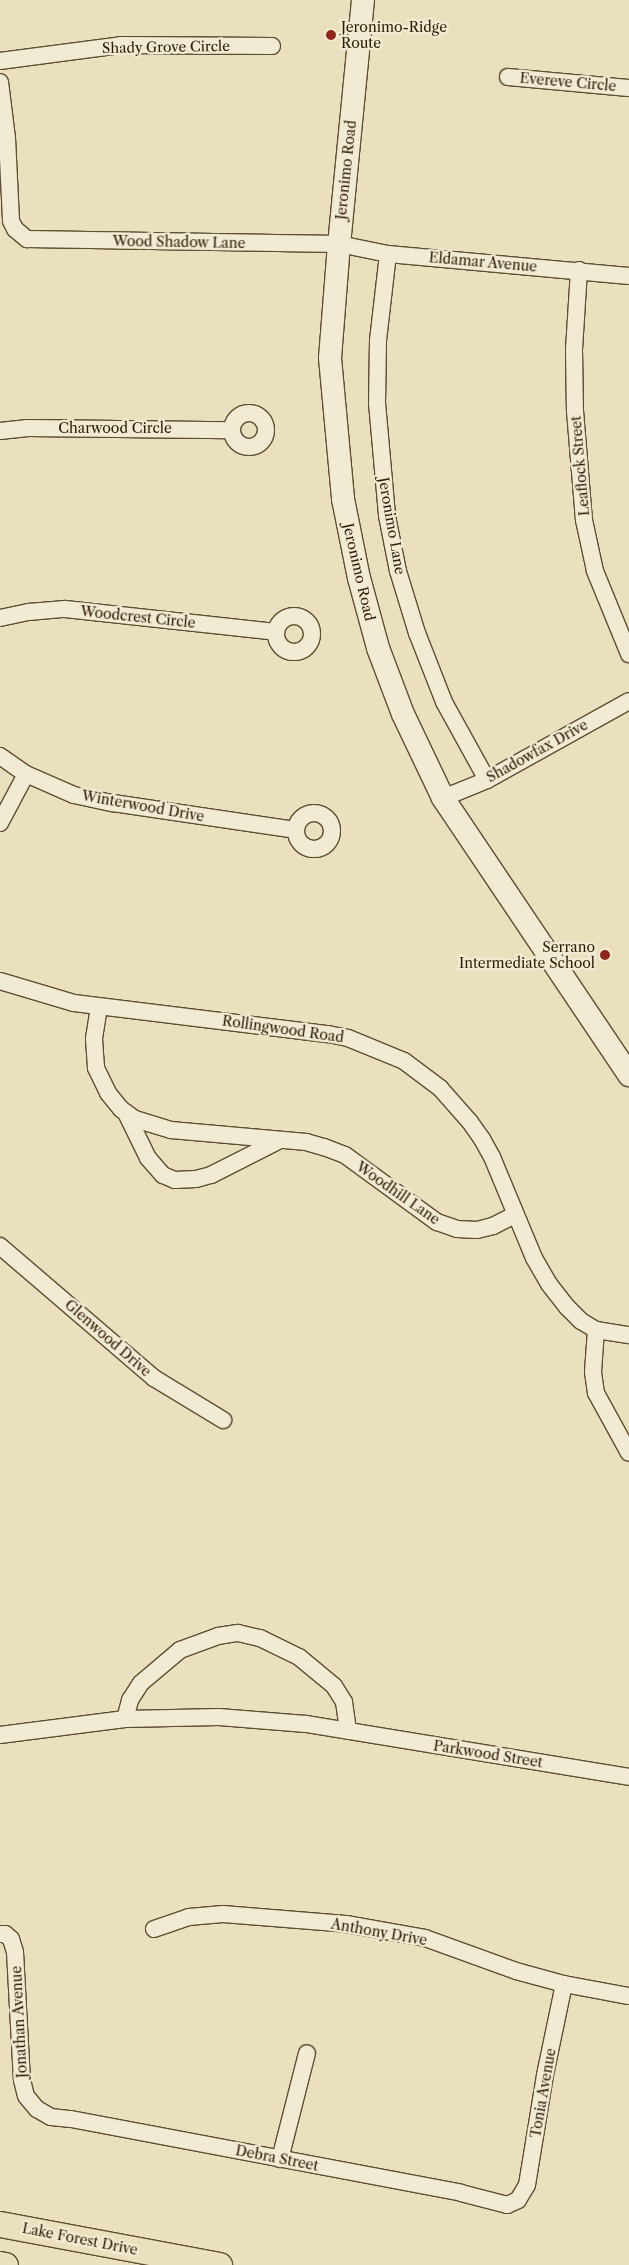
<!DOCTYPE html>
<style>
body{margin:0}
#map{position:relative;width:629px;height:2265px;overflow:hidden;background:#eae0bd;font-family:"Libre Caslon Text",serif}
div>[style]{position:absolute}
.roads{filter:drop-shadow(1px 0 #5f4d32) drop-shadow(-1px 0 #5f4d32) drop-shadow(0 1px #5f4d32) drop-shadow(0 -1px #5f4d32)}
.street>*{height:16px;margin:-8px;padding:0 8px;transform-origin:8px;border-radius:8px;background:#f1ebd4}
.street>.ring{margin:-8px;padding:0;box-sizing:content-box;background:none;border:16px solid #f1ebd4;border-radius:50%}
.secondary>*{height:22px;margin:-11px;padding:0 11px;transform-origin:11px;border-radius:11px;background:#f1ebd4}
.primary>*{height:25px;margin:-12.5px;padding:0 12.5px;transform-origin:12.5px;border-radius:12.5px;background:#eae0bd}
.dots>*{width:14px;height:14px;translate:-50% -50%;box-sizing:border-box;border:2px solid #f1ebd4;border-radius:50%}
span{translate:-50% -50%;white-space:nowrap;text-align:center;line-height:1.15;-webkit-text-stroke:4.5px #f1ebd4;paint-order:stroke}
.poi-label{font-size:14px;color:#311c04}
.left{translate:0 -50%;text-align:left}
.right{translate:-100% -50%;text-align:right}
.street-label{font-size:14px;color:#311c04}
</style>
<div id="map">
<div class="roads">
<div class="street">
<i style="left:0;top:61px;width:122px;rotate:-7.5deg"></i>
<i style="left:121px;top:45px;width:151px;rotate:0.4deg"></i>
<i style="left:508px;top:77px;width:121px;rotate:5.2deg"></i>
<i style="left:0;top:82px;width:56px;rotate:82.9deg"></i>
<i style="left:7px;top:138px;width:83px;rotate:87.2deg"></i>
<i style="left:11px;top:221px;width:9px;rotate:63deg"></i>
<i style="left:15px;top:229px;width:16px;rotate:40deg"></i>
<i style="left:27px;top:239px;width:312px;rotate:0.9deg"></i>
<i style="left:339px;top:244px;width:50px;rotate:11.5deg"></i>
<i style="left:388px;top:254px;width:242px;rotate:5.2deg"></i>
<i style="left:388px;top:254px;width:88px;rotate:96.6deg"></i>
<i style="left:378px;top:341px;width:62px;rotate:90.9deg"></i>
<i style="left:377px;top:403px;width:113px;rotate:84.9deg"></i>
<i style="left:387px;top:516px;width:56px;rotate:78.7deg"></i>
<i style="left:398px;top:571px;width:65px;rotate:73deg"></i>
<i style="left:417px;top:633px;width:74px;rotate:68.6deg"></i>
<i style="left:444px;top:702px;width:89px;rotate:61.1deg"></i>
<i style="left:579px;top:270px;width:80px;rotate:93.6deg"></i>
<i style="left:574px;top:350px;width:61px;rotate:89.1deg"></i>
<i style="left:575px;top:411px;width:109px;rotate:85.3deg"></i>
<i style="left:584px;top:520px;width:52px;rotate:77.8deg"></i>
<i style="left:595px;top:571px;width:90px;rotate:67.7deg"></i>
<i class="ring" style="left:232px;top:413px;width:18px;height:18px"></i>
<i style="left:0;top:431px;width:28px;rotate:-6deg"></i>
<i style="left:28px;top:428px;width:203px;rotate:0.6deg"></i>
<i class="ring" style="left:276px;top:616px;width:20px;height:20px"></i>
<i style="left:0;top:618px;width:30px;rotate:-12deg"></i>
<i style="left:29px;top:612px;width:36px;rotate:-5deg"></i>
<i style="left:65px;top:609px;width:212px;rotate:6.2deg"></i>
<i style="left:0;top:756px;width:32px;rotate:35deg"></i>
<i style="left:26px;top:774px;width:52px;rotate:23.6deg"></i>
<i style="left:74px;top:795px;width:40px;rotate:12deg"></i>
<i style="left:113px;top:803px;width:184px;rotate:8.4deg"></i>
<i style="left:443px;top:798px;width:48px;rotate:-22.2deg"></i>
<i style="left:487px;top:780px;width:162px;rotate:-29.1deg"></i>
<i class="ring" style="left:296px;top:813px;width:20px;height:20px"></i>
<i style="left:0;top:823px;width:55px;rotate:-62deg"></i>
<i style="left:0;top:981px;width:77px;rotate:16.6deg"></i>
<i style="left:74px;top:1003px;width:256px;rotate:7deg"></i>
<i style="left:328px;top:1034px;width:20px;rotate:11deg"></i>
<i style="left:348px;top:1038px;width:61px;rotate:22.3deg"></i>
<i style="left:404px;top:1061px;width:45px;rotate:36.9deg"></i>
<i style="left:440px;top:1088px;width:45px;rotate:48.6deg"></i>
<i style="left:470px;top:1122px;width:21px;rotate:55deg"></i>
<i style="left:482px;top:1139px;width:21px;rotate:61deg"></i>
<i style="left:492px;top:1157px;width:109px;rotate:67.4deg"></i>
<i style="left:534px;top:1258px;width:30px;rotate:60deg"></i>
<i style="left:549px;top:1284px;width:29px;rotate:52deg"></i>
<i style="left:567px;top:1307px;width:20px;rotate:45deg"></i>
<i style="left:581px;top:1321px;width:17px;rotate:31deg"></i>
<i style="left:596px;top:1330px;width:33px;rotate:9deg"></i>
<i style="left:99px;top:1007px;width:32px;rotate:99deg"></i>
<i style="left:94px;top:1039px;width:29px;rotate:86deg"></i>
<i style="left:96px;top:1068px;width:28px;rotate:64deg"></i>
<i style="left:108px;top:1093px;width:21px;rotate:51deg"></i>
<i style="left:121px;top:1109px;width:17px;rotate:36deg"></i>
<i style="left:135px;top:1119px;width:38px;rotate:17deg"></i>
<i style="left:171px;top:1130px;width:136px;rotate:5.1deg"></i>
<i style="left:306px;top:1142px;width:19px;rotate:16deg"></i>
<i style="left:324px;top:1147px;width:22px;rotate:21deg"></i>
<i style="left:345px;top:1155px;width:114px;rotate:36.1deg"></i>
<i style="left:437px;top:1222px;width:21px;rotate:19deg"></i>
<i style="left:457px;top:1229px;width:20px;rotate:3deg"></i>
<i style="left:477px;top:1230px;width:16px;rotate:-14deg"></i>
<i style="left:493px;top:1226px;width:25px;rotate:-27deg"></i>
<i style="left:126px;top:1113px;width:50px;rotate:63.9deg"></i>
<i style="left:148px;top:1158px;width:23px;rotate:49deg"></i>
<i style="left:163px;top:1175px;width:13px;rotate:23deg"></i>
<i style="left:175px;top:1180px;width:21px;rotate:-3deg"></i>
<i style="left:196px;top:1179px;width:16px;rotate:-15deg"></i>
<i style="left:211px;top:1175px;width:75px;rotate:-26.9deg"></i>
<i style="left:0;top:1246px;width:203px;rotate:40.6deg"></i>
<i style="left:154px;top:1378px;width:81px;rotate:31.3deg"></i>
<i style="left:596px;top:1330px;width:42px;rotate:94.1deg"></i>
<i style="left:593px;top:1372px;width:21px;rotate:82deg"></i>
<i style="left:596px;top:1393px;width:68px;rotate:61.2deg"></i>
<i style="left:125px;top:1719px;width:20px;rotate:-75deg"></i>
<i style="left:130px;top:1700px;width:20px;rotate:-57deg"></i>
<i style="left:141px;top:1683px;width:51px;rotate:-40.2deg"></i>
<i style="left:180px;top:1650px;width:40px;rotate:-20.2deg"></i>
<i style="left:218px;top:1636px;width:20px;rotate:-9deg"></i>
<i style="left:238px;top:1633px;width:23px;rotate:13deg"></i>
<i style="left:260px;top:1638px;width:43px;rotate:26deg"></i>
<i style="left:299px;top:1657px;width:45px;rotate:39.6deg"></i>
<i style="left:334px;top:1686px;width:19px;rotate:58deg"></i>
<i style="left:344px;top:1702px;width:29px;rotate:82deg"></i>
<i style="left:0;top:1735px;width:126px;rotate:-7.3deg"></i>
<i style="left:125px;top:1719px;width:94px;rotate:-1.2deg"></i>
<i style="left:219px;top:1717px;width:87px;rotate:4.6deg"></i>
<i style="left:306px;top:1724px;width:327px;rotate:9.3deg"></i>
<i style="left:154px;top:1929px;width:37px;rotate:-19deg"></i>
<i style="left:189px;top:1917px;width:34px;rotate:-5deg"></i>
<i style="left:223px;top:1914px;width:123px;rotate:4.6deg"></i>
<i style="left:346px;top:1924px;width:80px;rotate:10deg"></i>
<i style="left:425px;top:1938px;width:97px;rotate:19.9deg"></i>
<i style="left:516px;top:1971px;width:50px;rotate:15.2deg"></i>
<i style="left:564px;top:1984px;width:66px;rotate:10.5deg"></i>
<i style="left:0;top:1934px;width:5px"></i>
<i style="left:5px;top:1934px;width:8px;rotate:40deg"></i>
<i style="left:11px;top:1939px;width:14px;rotate:73deg"></i>
<i style="left:15px;top:1952px;width:128px;rotate:86.9deg"></i>
<i style="left:22px;top:2080px;width:16px;rotate:76deg"></i>
<i style="left:26px;top:2096px;width:17px;rotate:50deg"></i>
<i style="left:37px;top:2109px;width:16px;rotate:30deg"></i>
<i style="left:51px;top:2117px;width:20px;rotate:6deg"></i>
<i style="left:71px;top:2119px;width:397px;rotate:10.7deg"></i>
<i style="left:461px;top:2193px;width:48px;rotate:14.6deg"></i>
<i style="left:507px;top:2205px;width:12px;rotate:-24deg"></i>
<i style="left:518px;top:2200px;width:17px;rotate:-59deg"></i>
<i style="left:527px;top:2185px;width:111px;rotate:-80.7deg"></i>
<i style="left:545px;top:2075px;width:93px;rotate:-78.2deg"></i>
<i style="left:280px;top:2159px;width:109px;rotate:-75.7deg"></i>
</div>
<div class="secondary">
<i style="left:363px;top:0;width:245px;rotate:95.6deg"></i>
<i style="left:339px;top:244px;width:114px;rotate:94.5deg"></i>
<i style="left:330px;top:358px;width:142px;rotate:84.7deg"></i>
<i style="left:343px;top:499px;width:81px;rotate:78.6deg"></i>
<i style="left:359px;top:578px;width:73px;rotate:74.8deg"></i>
<i style="left:378px;top:648px;width:71px;rotate:69.3deg"></i>
<i style="left:403px;top:714px;width:93px;rotate:64.5deg"></i>
<i style="left:443px;top:798px;width:334px;rotate:56.1deg"></i>
</div>
<div class="primary">
<i style="left:0;top:2224px;width:223px;rotate:10.6deg"></i>
<i style="left:0;top:2264px;width:5px;rotate:11deg"></i>
</div>
</div>
<div class="dots">
<i style="left:331px;top:35px;background:#8f2418"></i>
<i style="left:605px;top:955px;background:#8f2418"></i>
</div>
<div class="poi-label">
<span class="left" style="left:341px;top:35px">Jeronimo-Ridge<br>Route</span>
<span class="right" style="left:595px;top:955px">Serrano<br>Intermediate School</span>
</div>
<div class="street-label">
<span style="left:166px;top:47px;rotate:-1deg">Shady Grove Circle</span>
<span style="left:568px;top:82px;rotate:5deg">Evereve Circle</span>
<span style="left:346px;top:170px;rotate:-84deg">Jeronimo Road</span>
<span style="left:179px;top:242px;rotate:1deg">Wood Shadow Lane</span>
<span style="left:483px;top:262px;rotate:5deg">Eldamar Avenue</span>
<span style="left:115px;top:428px">Charwood Circle</span>
<span style="left:580px;top:466px;rotate:-95deg">Leaflock Street</span>
<span style="left:392px;top:526px;rotate:80deg">Jeronimo Lane</span>
<span style="left:359px;top:572px;rotate:77deg">Jeronimo Road</span>
<span style="left:138px;top:617px;rotate:6deg">Woodcrest Circle</span>
<span style="left:537px;top:751px;rotate:-29deg">Shadowfax Drive</span>
<span style="left:143px;top:806px;rotate:10deg">Winterwood Drive</span>
<span style="left:283px;top:1029px;rotate:8deg">Rollingwood Road</span>
<span style="left:398px;top:1193px;rotate:35deg">Woodhill Lane</span>
<span style="left:108px;top:1338px;rotate:41deg">Glenwood Drive</span>
<span style="left:488px;top:1754px;rotate:9deg">Parkwood Street</span>
<span style="left:379px;top:1932px;rotate:10deg">Anthony Drive</span>
<span style="left:19px;top:2022px;rotate:-93deg">Jonathan Avenue</span>
<span style="left:543px;top:2093px;rotate:-80deg">Tonia Avenue</span>
<span style="left:277px;top:2158px;rotate:11deg">Debra Street</span>
<span style="left:80px;top:2239px;rotate:11deg">Lake Forest Drive</span>
</div>
</div>
